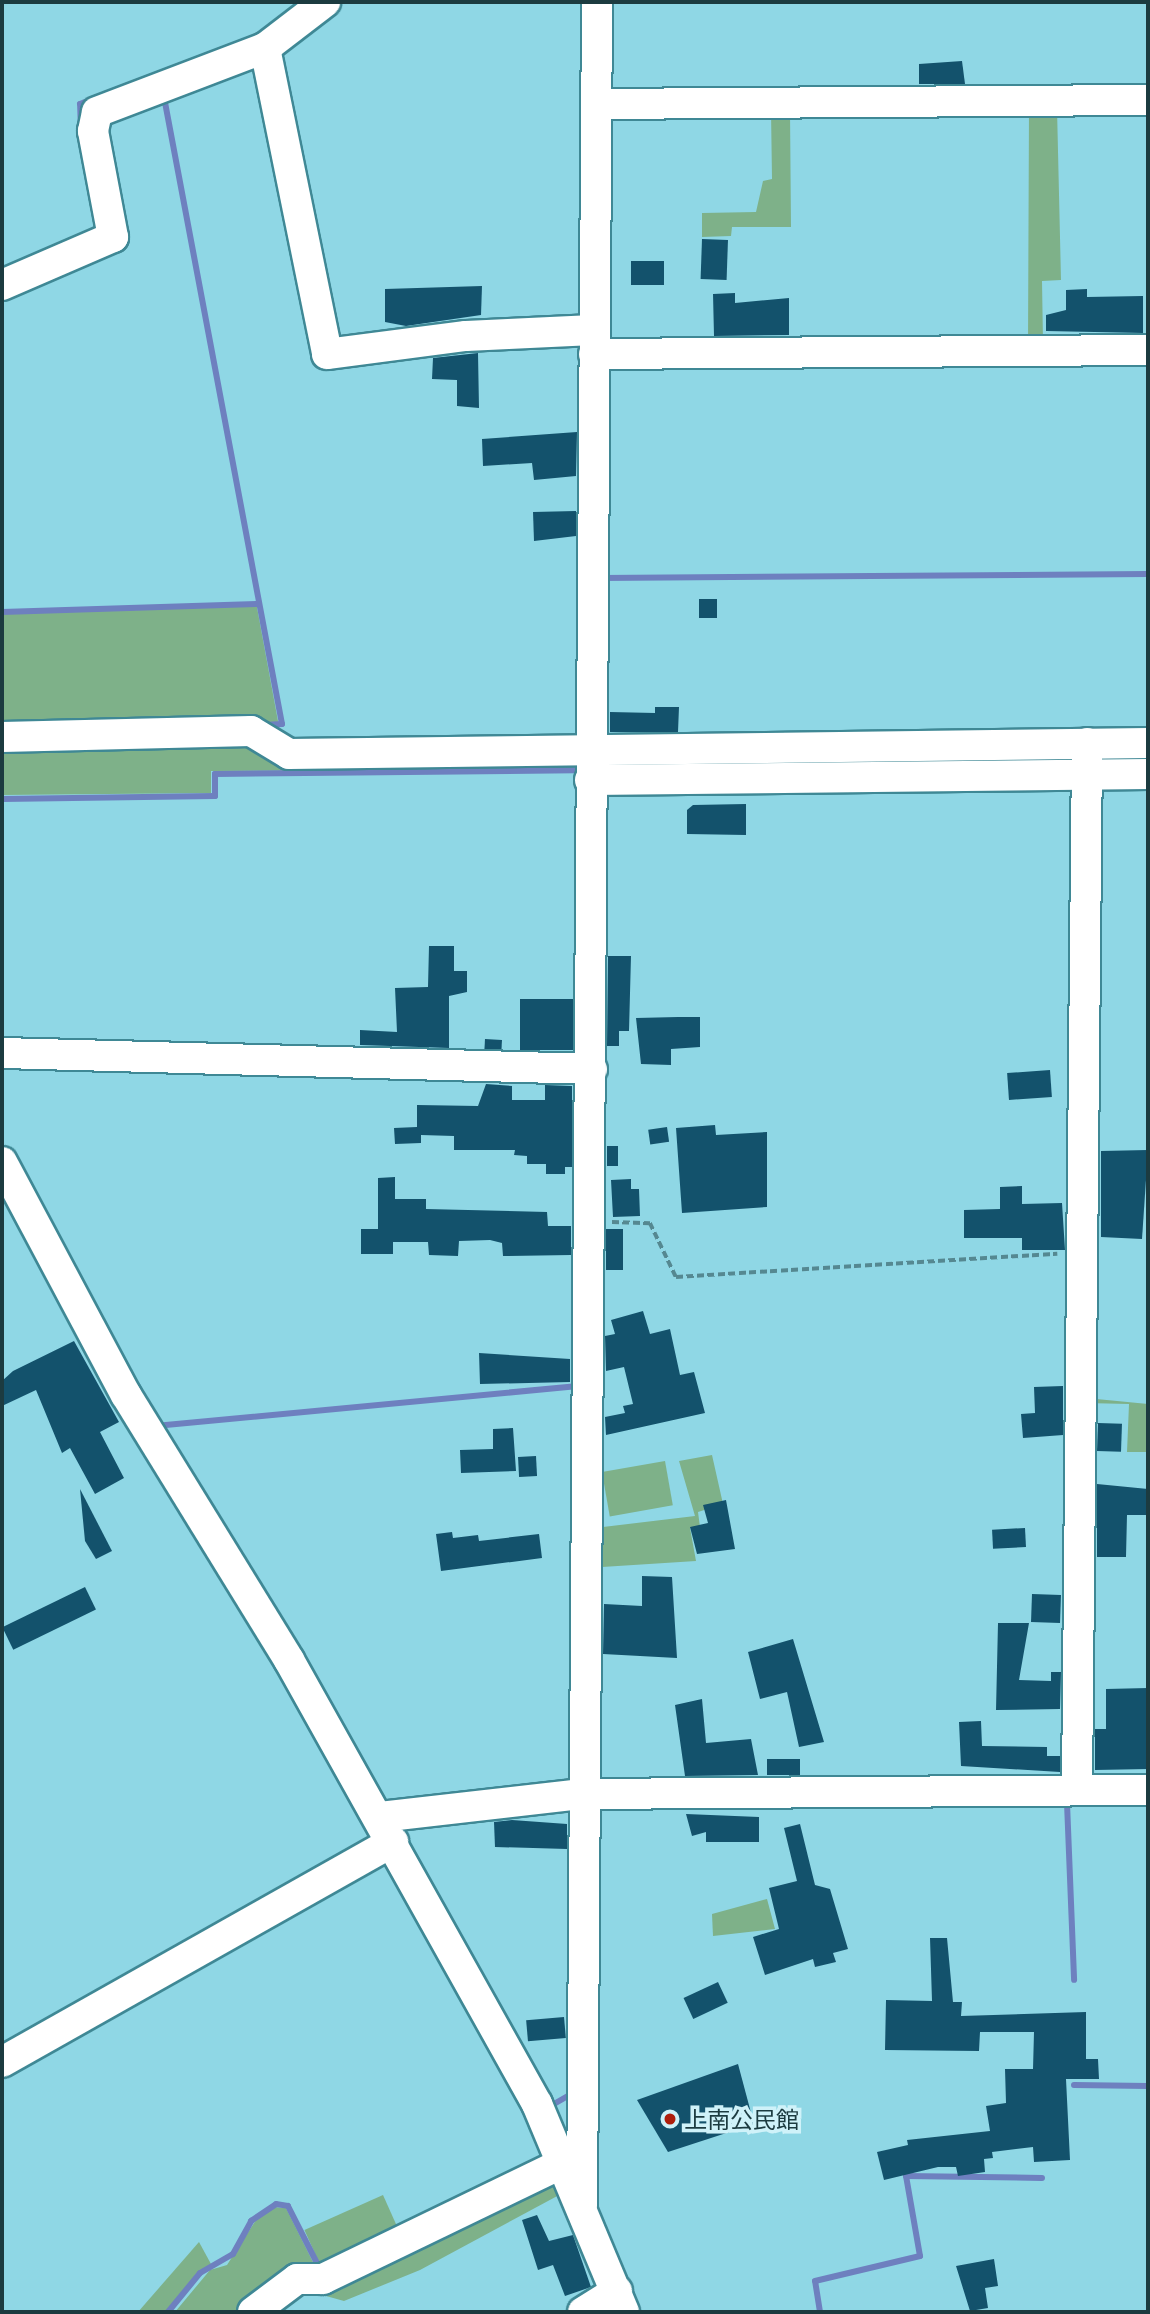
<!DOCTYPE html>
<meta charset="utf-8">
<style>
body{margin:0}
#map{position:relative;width:1150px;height:2314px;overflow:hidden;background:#8fd7e5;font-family:"IBM Plex Serif","Noto Sans JP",serif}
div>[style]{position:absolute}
.green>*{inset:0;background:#7eb189;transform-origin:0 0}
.stream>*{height:6px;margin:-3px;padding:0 3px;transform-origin:3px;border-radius:3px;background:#6e80bf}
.building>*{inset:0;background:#13526c;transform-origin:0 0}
.path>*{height:3.5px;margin-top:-1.75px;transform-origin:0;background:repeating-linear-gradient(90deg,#558891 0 7px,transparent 0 10.5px)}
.roads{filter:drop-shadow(2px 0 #3f8895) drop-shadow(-2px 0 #3f8895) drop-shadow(0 2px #3f8895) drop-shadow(0 -2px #3f8895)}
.minor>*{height:30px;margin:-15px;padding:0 15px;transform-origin:15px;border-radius:15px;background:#fff}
.dots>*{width:19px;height:19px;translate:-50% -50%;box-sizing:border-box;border:4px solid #cff2f9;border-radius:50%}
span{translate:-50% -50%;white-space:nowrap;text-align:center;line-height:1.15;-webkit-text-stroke:7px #cff2f9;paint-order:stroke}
.poi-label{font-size:23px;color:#1c3b40}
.left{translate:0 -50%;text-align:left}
.frame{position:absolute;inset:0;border:4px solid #1c3b40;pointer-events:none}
</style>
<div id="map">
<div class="green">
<i style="clip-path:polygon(1029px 108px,1057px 108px,1061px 280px,1042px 281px,1043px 342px,1028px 343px)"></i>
<i style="clip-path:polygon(771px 111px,790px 111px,791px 227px,732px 227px,731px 236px,702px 237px,702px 213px,756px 212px,763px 181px,772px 179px)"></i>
<i style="clip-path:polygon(256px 602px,285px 759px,444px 755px,445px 770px,211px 771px,211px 793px,2px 795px,2px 610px)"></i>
<i style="clip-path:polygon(1086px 1398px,1148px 1404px,1148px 1452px,1127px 1452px,1129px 1404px,1085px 1403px)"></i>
<i style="clip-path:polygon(712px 1455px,723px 1504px,698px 1512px,700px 1527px,690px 1528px,696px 1561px,602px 1567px,603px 1527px,695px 1516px,679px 1461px)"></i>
<i style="left:665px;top:1461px;width:45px;height:64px;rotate:80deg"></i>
<i style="clip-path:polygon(767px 1899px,775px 1929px,713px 1936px,712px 1914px)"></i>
<i style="clip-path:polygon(553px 2178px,561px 2194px,420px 2270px,344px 2301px,308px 2291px,340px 2290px)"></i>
<i style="left:383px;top:2195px;width:45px;height:86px;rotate:66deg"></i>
<i style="clip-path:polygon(273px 2207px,286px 2208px,314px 2264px,246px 2312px,175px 2312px,210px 2270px,227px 2265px,256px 2220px)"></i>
<i style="clip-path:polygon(199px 2242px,211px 2264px,165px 2312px,138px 2312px)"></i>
</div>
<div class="stream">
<i style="left:164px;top:97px;width:638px;rotate:79.34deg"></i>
<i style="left:282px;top:724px;width:19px;rotate:177deg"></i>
<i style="left:81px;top:130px;width:26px;rotate:-92deg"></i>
<i style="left:80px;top:104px;width:18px;rotate:-22deg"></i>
<i style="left:601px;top:578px;width:547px;rotate:-0.42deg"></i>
<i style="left:2px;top:612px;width:257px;rotate:-1.8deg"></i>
<i style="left:2px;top:799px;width:213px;rotate:-0.8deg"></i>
<i style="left:215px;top:796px;width:22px;rotate:-90deg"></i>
<i style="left:215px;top:774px;width:361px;rotate:-0.6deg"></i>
<i style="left:155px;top:1426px;width:425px;rotate:-5.4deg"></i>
<i style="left:1067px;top:1803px;width:177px;rotate:87.7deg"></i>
<i style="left:1074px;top:2085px;width:74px;rotate:0.8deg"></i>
<i style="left:547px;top:2108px;width:30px;rotate:-30deg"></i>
<i style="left:168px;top:2312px;width:50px;rotate:-50.6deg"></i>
<i style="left:200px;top:2273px;width:38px;rotate:-30deg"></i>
<i style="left:233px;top:2254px;width:38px;rotate:-61deg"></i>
<i style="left:251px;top:2221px;width:30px;rotate:-34deg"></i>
<i style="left:276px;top:2204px;width:12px;rotate:9deg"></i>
<i style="left:288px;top:2206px;width:73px;rotate:63.1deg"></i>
<i style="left:820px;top:2312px;width:31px;rotate:-99deg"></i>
<i style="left:815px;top:2281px;width:108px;rotate:-13.4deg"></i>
<i style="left:920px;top:2256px;width:81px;rotate:-99.9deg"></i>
<i style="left:906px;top:2176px;width:136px;rotate:0.8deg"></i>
</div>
<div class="building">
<i style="clip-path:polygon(962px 61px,965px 84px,919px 84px,919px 64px)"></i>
<i style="left:702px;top:239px;width:26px;height:40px;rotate:2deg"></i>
<i style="left:631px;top:261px;width:33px;height:24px"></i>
<i style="clip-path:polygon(482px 286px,481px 315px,406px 326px,385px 322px,385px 289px)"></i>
<i style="clip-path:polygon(1087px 289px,1087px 297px,1143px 296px,1143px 333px,1046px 331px,1046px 315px,1066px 310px,1066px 290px)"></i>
<i style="clip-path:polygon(735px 293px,735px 303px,789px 298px,789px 335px,714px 336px,713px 294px)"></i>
<i style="clip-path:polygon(478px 353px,479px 408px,457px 406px,457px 380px,432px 379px,433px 358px)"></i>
<i style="clip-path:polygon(577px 432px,576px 476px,534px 480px,532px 463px,483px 466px,482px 439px)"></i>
<i style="clip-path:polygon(576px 511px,576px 536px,534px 541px,533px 512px)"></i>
<i style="left:699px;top:599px;width:18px;height:19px"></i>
<i style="clip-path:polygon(655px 707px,679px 707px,678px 732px,610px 732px,610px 712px,655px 713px)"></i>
<i style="clip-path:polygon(746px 804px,746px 835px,687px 834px,687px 810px,693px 805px)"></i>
<i style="clip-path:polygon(429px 946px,454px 946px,454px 971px,467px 971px,467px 992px,449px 996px,449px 1048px,360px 1045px,360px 1030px,397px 1032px,395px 988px,428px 987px)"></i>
<i style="clip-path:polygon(608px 956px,631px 956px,629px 1031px,619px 1031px,619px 1046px,607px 1046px)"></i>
<i style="left:520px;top:999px;width:53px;height:51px"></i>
<i style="clip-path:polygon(678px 1017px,700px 1017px,700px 1047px,671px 1049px,671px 1065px,641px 1064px,636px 1018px)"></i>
<i style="left:485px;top:1039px;width:17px;height:10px;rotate:3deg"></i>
<i style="left:1050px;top:1070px;width:27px;height:43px;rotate:86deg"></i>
<i style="clip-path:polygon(486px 1084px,512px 1086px,512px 1100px,545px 1100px,545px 1085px,572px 1086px,572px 1167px,565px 1167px,565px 1174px,546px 1174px,546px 1164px,527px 1164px,527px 1156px,514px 1155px,515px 1150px,454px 1150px,454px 1136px,421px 1135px,421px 1143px,395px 1144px,394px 1128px,417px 1127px,417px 1105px,478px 1106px)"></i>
<i style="clip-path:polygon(715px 1125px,716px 1135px,767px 1132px,767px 1207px,682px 1213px,676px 1128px)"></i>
<i style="left:667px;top:1127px;width:15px;height:19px;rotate:82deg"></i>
<i style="left:607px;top:1146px;width:11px;height:20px"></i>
<i style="clip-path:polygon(1148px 1150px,1142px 1239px,1101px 1237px,1101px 1151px)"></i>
<i style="clip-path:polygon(395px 1177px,395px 1199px,426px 1199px,426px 1209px,547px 1212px,548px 1226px,571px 1226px,571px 1255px,503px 1256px,502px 1243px,490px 1240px,459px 1241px,458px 1256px,429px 1255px,428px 1242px,393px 1242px,393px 1254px,361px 1254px,361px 1229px,378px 1229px,378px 1178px)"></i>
<i style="clip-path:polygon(631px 1179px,631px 1189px,639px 1189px,640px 1216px,613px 1217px,611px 1180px)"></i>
<i style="clip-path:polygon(1022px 1186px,1022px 1204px,1062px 1203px,1065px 1250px,1022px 1250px,1022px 1238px,964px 1238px,964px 1210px,1000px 1209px,1000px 1187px)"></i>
<i style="left:606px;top:1229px;width:17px;height:41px"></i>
<i style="clip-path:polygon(643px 1311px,650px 1334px,670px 1329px,680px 1375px,694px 1372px,705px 1413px,606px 1435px,605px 1417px,625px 1413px,623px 1406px,633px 1404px,624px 1367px,606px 1371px,605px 1336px,615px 1334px,611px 1320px)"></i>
<i style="clip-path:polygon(74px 1341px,119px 1422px,100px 1432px,124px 1478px,95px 1494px,70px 1448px,62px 1453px,36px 1390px,2px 1406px,2px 1381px,13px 1371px)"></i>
<i style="clip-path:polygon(479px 1353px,570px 1359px,570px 1382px,480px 1384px)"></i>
<i style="clip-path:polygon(1063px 1386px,1063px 1435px,1023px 1438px,1021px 1414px,1035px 1413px,1034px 1387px)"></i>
<i style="left:1098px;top:1423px;width:24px;height:28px;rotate:2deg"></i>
<i style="clip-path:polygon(513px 1428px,516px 1471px,461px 1473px,460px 1450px,493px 1449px,493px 1429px)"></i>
<i style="left:536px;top:1456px;width:20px;height:18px;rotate:87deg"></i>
<i style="clip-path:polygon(1097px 1484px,1148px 1489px,1148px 1515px,1127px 1515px,1126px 1557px,1097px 1557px)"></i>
<i style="clip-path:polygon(80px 1489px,112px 1551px,96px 1559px,85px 1541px)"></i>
<i style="clip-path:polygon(726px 1500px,735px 1549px,697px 1554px,690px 1527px,708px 1523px,703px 1505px)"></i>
<i style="left:1025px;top:1528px;width:19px;height:33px;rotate:87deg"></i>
<i style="clip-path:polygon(452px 1532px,453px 1538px,478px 1535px,479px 1541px,539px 1534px,542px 1558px,441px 1571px,436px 1534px)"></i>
<i style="clip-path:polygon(642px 1576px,672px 1577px,677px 1658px,603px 1654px,604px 1604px,642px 1606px)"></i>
<i style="left:85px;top:1587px;width:25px;height:92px;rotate:64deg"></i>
<i style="left:1032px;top:1594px;width:29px;height:28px;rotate:2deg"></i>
<i style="clip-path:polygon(998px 1623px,1029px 1623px,1019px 1680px,1051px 1681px,1051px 1672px,1061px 1672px,1060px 1709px,996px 1710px)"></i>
<i style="clip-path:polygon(793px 1639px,824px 1742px,799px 1747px,787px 1692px,760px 1699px,748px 1652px)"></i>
<i style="clip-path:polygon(1148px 1688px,1148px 1769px,1095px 1770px,1095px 1729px,1106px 1729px,1106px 1689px)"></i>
<i style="clip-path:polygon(702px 1699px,706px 1743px,751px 1739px,758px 1775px,685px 1776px,675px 1705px)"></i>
<i style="clip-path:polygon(981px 1721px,982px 1746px,1047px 1747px,1047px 1756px,1060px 1756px,1060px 1772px,961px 1766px,959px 1722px)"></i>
<i style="left:767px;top:1759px;width:33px;height:16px"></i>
<i style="clip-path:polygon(686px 1814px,759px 1817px,759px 1842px,706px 1842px,706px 1832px,692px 1836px)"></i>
<i style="clip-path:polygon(512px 1820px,567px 1824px,567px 1849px,495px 1847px,494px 1822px)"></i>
<i style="clip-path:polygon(800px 1824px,815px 1885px,830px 1889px,848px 1949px,833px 1953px,836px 1962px,815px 1967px,813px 1959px,765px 1975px,753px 1937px,779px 1929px,769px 1888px,797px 1881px,784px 1828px)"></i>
<i style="clip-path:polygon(930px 1938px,947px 1938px,953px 2002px,962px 2002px,961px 2016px,1086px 2012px,1086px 2059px,1098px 2059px,1099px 2079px,1066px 2079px,1070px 2160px,1034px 2162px,1033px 2147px,992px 2152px,993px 2158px,984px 2159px,985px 2172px,958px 2176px,956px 2167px,938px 2167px,884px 2180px,877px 2152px,908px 2145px,907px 2140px,990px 2131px,986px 2106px,1006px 2103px,1005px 2069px,1033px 2069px,1034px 2032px,980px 2032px,979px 2051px,885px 2050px,886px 2000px,932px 2001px)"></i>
<i style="left:718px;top:1982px;width:23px;height:38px;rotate:65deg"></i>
<i style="left:564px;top:2017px;width:21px;height:38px;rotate:85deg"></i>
<i style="clip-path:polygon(738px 2064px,754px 2124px,668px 2152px,637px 2100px)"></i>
<i style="clip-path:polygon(537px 2215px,549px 2241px,573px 2235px,591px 2287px,565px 2296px,553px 2265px,538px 2270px,522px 2220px)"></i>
<i style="clip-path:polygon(994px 2259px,998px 2286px,985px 2288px,988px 2308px,970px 2311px,956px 2266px)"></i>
</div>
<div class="path">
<i style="left:612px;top:1222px;width:38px;rotate:2deg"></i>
<i style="left:650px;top:1223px;width:60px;rotate:64.3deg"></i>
<i style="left:676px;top:1277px;width:382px;rotate:-3.5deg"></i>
</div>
<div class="roads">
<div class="minor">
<i style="left:265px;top:48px;width:312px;rotate:78.5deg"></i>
<i style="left:327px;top:354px;width:140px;rotate:-7.4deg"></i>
<i style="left:466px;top:336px;width:127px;rotate:-2.7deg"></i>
<i style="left:596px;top:104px;width:552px;rotate:-0.42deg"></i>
<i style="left:2px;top:285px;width:121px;rotate:-23.4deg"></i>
<i style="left:113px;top:237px;width:108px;rotate:-100.7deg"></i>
<i style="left:93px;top:131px;width:19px;rotate:-78deg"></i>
<i style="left:97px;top:112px;width:180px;rotate:-20.9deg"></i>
<i style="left:265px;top:48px;width:76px;rotate:-37.5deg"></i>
<i style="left:594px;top:354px;width:554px;rotate:-0.41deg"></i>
<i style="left:2px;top:737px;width:249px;rotate:-1.4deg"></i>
<i style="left:251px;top:731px;width:44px;rotate:31.2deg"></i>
<i style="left:289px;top:754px;width:859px;rotate:-0.73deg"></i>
<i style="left:590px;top:780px;width:558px;rotate:-0.62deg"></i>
<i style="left:2px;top:1053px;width:590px;rotate:1.55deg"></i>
<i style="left:2px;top:1162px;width:264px;rotate:62deg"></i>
<i style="left:126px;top:1395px;width:311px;rotate:58.4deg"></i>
<i style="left:289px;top:1660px;width:509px;rotate:60.81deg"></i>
<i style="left:537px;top:2104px;width:225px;rotate:67.3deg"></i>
<i style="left:1077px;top:1789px;width:1046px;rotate:-89.45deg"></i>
<i style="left:380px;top:1817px;width:204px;rotate:-6.5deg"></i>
<i style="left:583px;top:1794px;width:565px;rotate:-0.41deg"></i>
<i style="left:2px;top:2062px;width:449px;rotate:-29.4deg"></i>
<i style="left:582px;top:2206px;width:2204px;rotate:-89.61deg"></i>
<i style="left:253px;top:2312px;width:55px;rotate:-36.9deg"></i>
<i style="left:297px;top:2279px;width:26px"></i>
<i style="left:323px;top:2279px;width:267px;rotate:-25.8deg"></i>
<i style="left:583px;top:2312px;width:40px;rotate:-32deg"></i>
</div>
</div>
<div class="dots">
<i style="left:670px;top:2119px;background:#ae1f0c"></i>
</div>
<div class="poi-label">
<span class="left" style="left:684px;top:2119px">上南公民館</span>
</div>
<div class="frame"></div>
</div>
